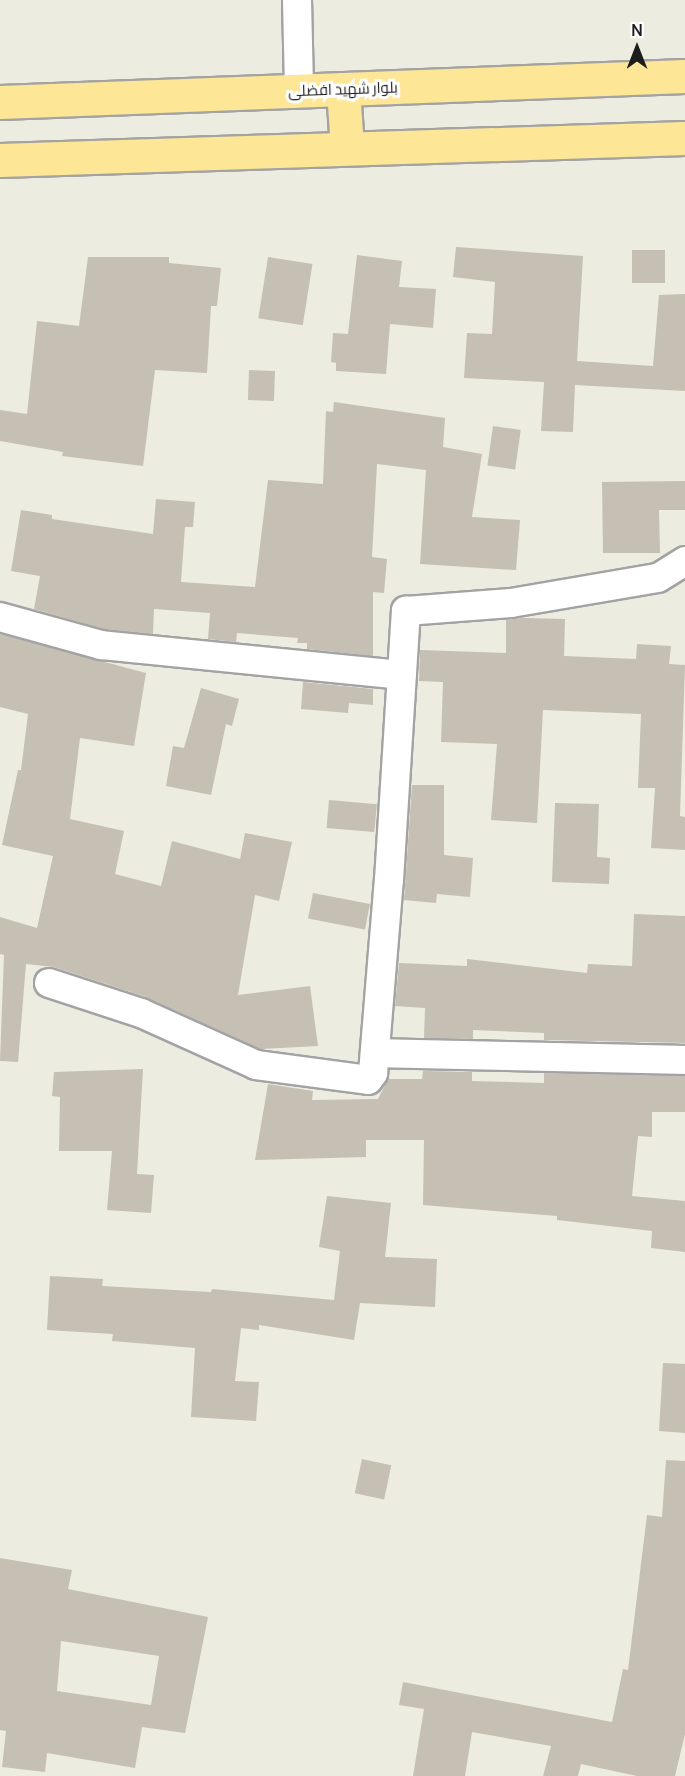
<!DOCTYPE html>
<meta charset="utf-8">
<style>
body{margin:0}
#map{position:relative;width:685px;height:1776px;overflow:hidden;background:#edece1;font-family:Manrope,Cairo,sans-serif}
div>[style]{position:absolute}
.building>*{inset:0;background:#c5bfb4;transform-origin:0 0}
.roads{filter:drop-shadow(2px 0 #a3a3a3) drop-shadow(-2px 0 #a3a3a3) drop-shadow(0 2px #a3a3a3) drop-shadow(0 -2px #a3a3a3)}
.street>*{height:28px;margin:-14px;padding:0 14px;transform-origin:14px;border-radius:14px;background:#fff}
.primary>*{height:33px;margin:-16.5px;padding:0 16.5px;transform-origin:16.5px;border-radius:16.5px;background:#fde796}
span{translate:-50% -50%;white-space:nowrap;text-align:center;line-height:1.15;-webkit-text-stroke:6px #fff;paint-order:stroke}
.street-label{font-size:15px;color:#1c1c1c}
.north{position:absolute;left:607px;top:18px;width:60px;height:60px;-webkit-text-stroke:4px #fff;paint-order:stroke;rotate:0deg;font-size:16px;font-weight:700;line-height:24px;text-align:center;color:#1c1c1c}
.north::after{content:'';display:block;margin:auto;width:21px;height:27px;background:#1c1c1c;clip-path:polygon(50% 0,100% 100%,50% 72%,0 100%)}
</style>
<div id="map">
<div class="building">
<i style="clip-path:polygon(456px 247px,583px 256px,577px 361px,653px 366px,659px 295px,685px 294px,685px 391px,575px 385px,573px 432px,541px 431px,544px 382px,464px 378px,467px 333px,492px 334px,495px 282px,453px 277px)"></i>
<i style="left:632px;top:250px;width:33px;height:33px"></i>
<i style="clip-path:polygon(357px 255px,402px 261px,399px 287px,436px 289px,433px 328px,390px 324px,386px 374px,336px 371px,336px 363px,331px 362px,333px 333px,348px 334px)"></i>
<i style="clip-path:polygon(88px 257px,169px 257px,169px 263px,221px 268px,217px 306px,211px 306px,207px 373px,155px 370px,143px 466px,62px 456px,63px 452px,0 441px,0 410px,27px 414px,37px 321px,79px 326px)"></i>
<i style="left:268px;top:257px;width:45px;height:62px;rotate:9deg"></i>
<i style="left:249px;top:370px;width:26px;height:30px;rotate:2deg"></i>
<i style="clip-path:polygon(334px 402px,445px 418px,443px 447px,482px 454px,472px 517px,520px 520px,516px 570px,420px 564px,426px 470px,377px 464px,372px 557px,387px 559px,384px 593px,373px 592px,373px 656px,307px 649px,307px 643px,297px 643px,298px 638px,237px 633px,236px 642px,208px 639px,210px 613px,154px 609px,153px 634px,104px 629px,34px 609px,40px 576px,11px 571px,21px 510px,52px 515px,52px 519px,153px 534px,156px 499px,195px 502px,193px 527px,185px 527px,181px 582px,255px 587px,268px 480px,323px 484px,326px 411px,333px 412px)"></i>
<i style="left:493px;top:426px;width:28px;height:40px;rotate:8deg"></i>
<i style="clip-path:polygon(685px 481px,685px 510px,659px 510px,660px 553px,603px 553px,602px 482px)"></i>
<i style="clip-path:polygon(523px 618px,565px 619px,564px 656px,636px 659px,637px 644px,671px 646px,669px 664px,685px 665px,680px 816px,685px 817px,685px 850px,651px 848px,655px 788px,638px 788px,641px 714px,543px 710px,537px 823px,491px 820px,497px 744px,441px 742px,443px 682px,419px 681px,420px 650px,506px 653px,506px 620px)"></i>
<i style="clip-path:polygon(0 634px,146px 673px,134px 746px,80px 738px,70px 819px,124px 831px,115px 874px,161px 886px,172px 841px,240px 859px,245px 833px,292px 842px,279px 901px,255px 895px,238px 995px,310px 986px,318px 1046px,261px 1049px,146px 997px,54px 967px,26px 964px,18px 1062px,0 1061px,4px 955px,0 954px,0 917px,37px 928px,53px 856px,2px 845px,18px 770px,21px 770px,28px 714px,0 707px)"></i>
<i style="clip-path:polygon(303px 682px,373px 689px,373px 705px,349px 703px,348px 713px,301px 709px)"></i>
<i style="clip-path:polygon(201px 688px,239px 699px,232px 726px,226px 724px,211px 795px,166px 786px,173px 746px,184px 748px)"></i>
<i style="clip-path:polygon(412px 785px,444px 785px,444px 855px,473px 858px,470px 897px,437px 894px,436px 903px,404px 900px)"></i>
<i style="left:329px;top:800px;width:48px;height:28px;rotate:5deg"></i>
<i style="clip-path:polygon(555px 803px,599px 804px,597px 857px,610px 858px,609px 884px,552px 882px)"></i>
<i style="left:313px;top:893px;width:58px;height:26px;rotate:11deg"></i>
<i style="clip-path:polygon(634px 914px,685px 916px,685px 1043px,544px 1040px,544px 1033px,473px 1030px,473px 1039px,424px 1038px,425px 1008px,395px 1006px,399px 963px,467px 966px,467px 959px,587px 973px,588px 964px,632px 966px)"></i>
<i style="clip-path:polygon(143px 1069px,137px 1174px,154px 1175px,151px 1213px,107px 1210px,112px 1151px,59px 1151px,60px 1097px,52px 1096px,54px 1072px)"></i>
<i style="clip-path:polygon(423px 1071px,472px 1072px,472px 1081px,544px 1083px,544px 1073px,685px 1076px,685px 1112px,652px 1112px,652px 1137px,638px 1136px,632px 1196px,685px 1201px,685px 1252px,651px 1248px,652px 1231px,557px 1220px,557px 1216px,423px 1205px,424px 1140px,366px 1140px,366px 1157px,255px 1160px,268px 1084px,313px 1091px,312px 1100px,378px 1099px,388px 1079px,422px 1079px)"></i>
<i style="clip-path:polygon(327px 1196px,391px 1203px,385px 1257px,437px 1259px,435px 1307px,360px 1303px,354px 1340px,259px 1325px,259px 1330px,241px 1328px,235px 1381px,259px 1382px,256px 1421px,191px 1417px,195px 1348px,112px 1341px,113px 1334px,47px 1330px,50px 1276px,103px 1279px,102px 1286px,211px 1292px,212px 1289px,334px 1300px,340px 1251px,319px 1247px)"></i>
<i style="clip-path:polygon(663px 1363px,685px 1364px,685px 1433px,659px 1431px)"></i>
<i style="left:362px;top:1459px;width:30px;height:35px;rotate:12deg"></i>
<i style="clip-path:polygon(666px 1460px,685px 1461px,685px 1734px,675px 1776px,637px 1776px,581px 1764px,578px 1776px,543px 1776px,551px 1746px,472px 1732px,465px 1776px,413px 1776px,424px 1709px,399px 1705px,403px 1682px,612px 1722px,623px 1669px,628px 1670px,647px 1515px,662px 1517px)"></i>
<i style="clip-path:polygon(evenodd,0 1558px,72px 1570px,68px 1589px,208px 1617px,185px 1733px,142px 1727px,135px 1768px,47px 1753px,45px 1772px,2px 1767px,6px 1731px,0 1730px,0 1558px,61px 1641px,159px 1656px,151px 1705px,57px 1691px,61px 1641px)"></i>
</div>
<div class="roads">
<div class="street">
<i style="left:297px;top:0;width:91px;rotate:88.7deg"></i>
<i style="left:0;top:617px;width:105px;rotate:15.5deg"></i>
<i style="left:101px;top:645px;width:302px;rotate:5.7deg"></i>
<i style="left:49px;top:983px;width:97px;rotate:18.1deg"></i>
<i style="left:141px;top:1013px;width:126px;rotate:24.3deg"></i>
<i style="left:256px;top:1065px;width:113px;rotate:7.6deg"></i>
<i style="left:368px;top:1080px;width:9px;rotate:-54deg"></i>
<i style="left:373px;top:1073px;width:194px;rotate:-85.3deg"></i>
<i style="left:389px;top:880px;width:270px;rotate:-86.4deg"></i>
<i style="left:406px;top:611px;width:105px;rotate:-4.4deg"></i>
<i style="left:511px;top:603px;width:149px;rotate:-9.7deg"></i>
<i style="left:658px;top:578px;width:32px;rotate:-32deg"></i>
<i style="left:375px;top:1053px;width:310px;rotate:1.3deg"></i>
</div>
<div class="primary">
<i style="left:343px;top:89px;width:58px;rotate:86.1deg"></i>
<i style="left:0;top:102px;width:685px;rotate:-2.17deg"></i>
<i style="left:0;top:160px;width:685px;rotate:-1.84deg"></i>
</div>
</div>
<div class="street-label">
<span style="left:343px;top:89px;rotate:-2deg">بلوار شهید افضلی</span>
</div>
<div class="north">N</div>
</div>
